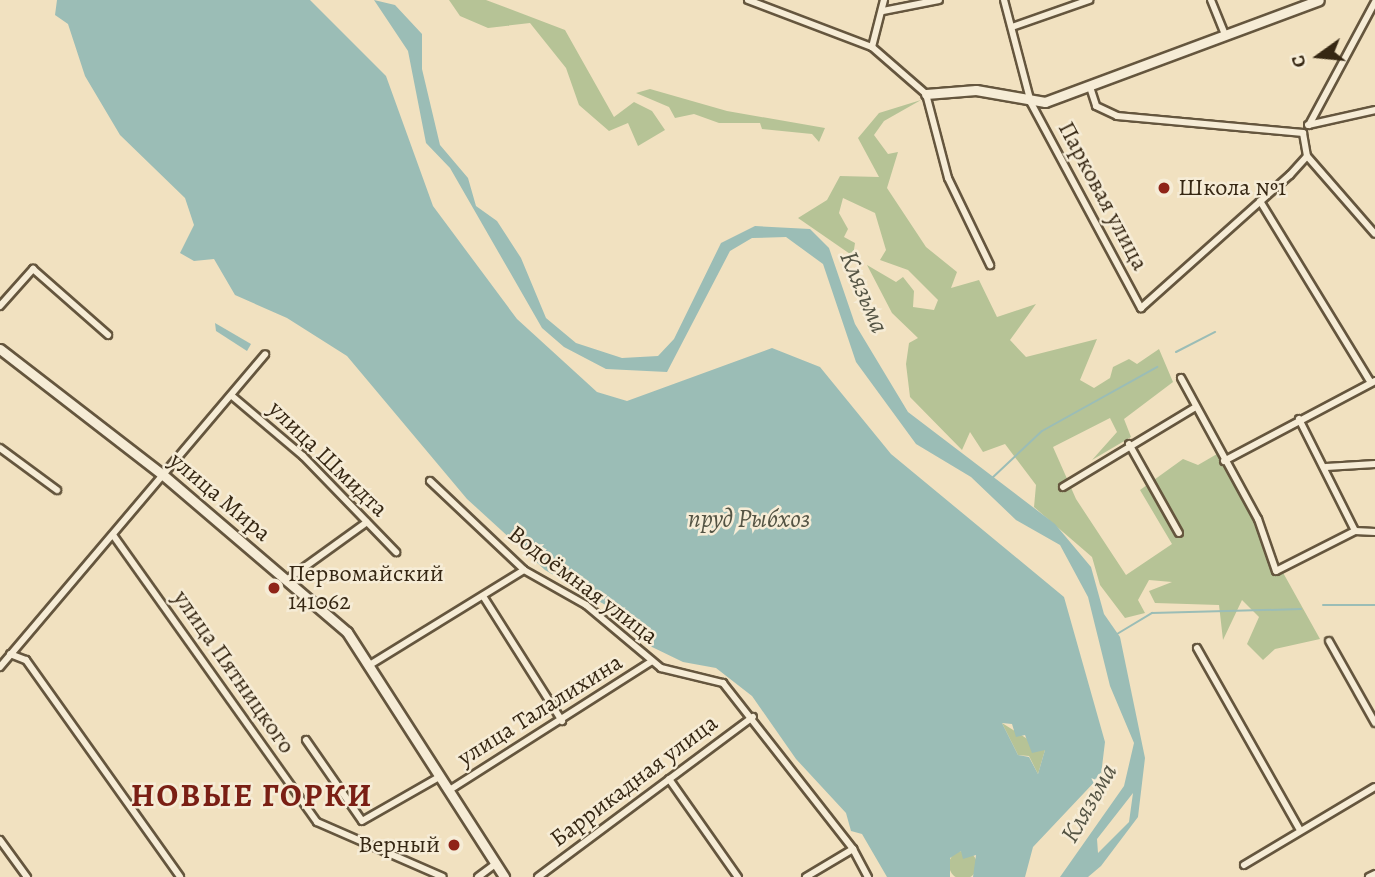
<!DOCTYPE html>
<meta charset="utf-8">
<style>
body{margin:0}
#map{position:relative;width:1375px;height:877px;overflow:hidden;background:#f1e1c0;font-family:Alegreya,serif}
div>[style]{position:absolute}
.green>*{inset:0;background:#b6c396}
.round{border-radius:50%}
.water>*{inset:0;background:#9bbdb6}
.stream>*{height:2px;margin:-1px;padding:0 1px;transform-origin:1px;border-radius:1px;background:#9bbdb6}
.roads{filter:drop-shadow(2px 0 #65563e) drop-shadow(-2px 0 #65563e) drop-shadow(0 2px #65563e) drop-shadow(0 -2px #65563e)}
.street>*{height:6px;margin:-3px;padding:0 3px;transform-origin:3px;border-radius:3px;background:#f6ecd6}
.secondary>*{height:9px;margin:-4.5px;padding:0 4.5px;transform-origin:4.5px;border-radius:4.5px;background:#f6ecd6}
.dots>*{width:19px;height:19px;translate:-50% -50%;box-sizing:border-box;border:4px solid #f6ecd6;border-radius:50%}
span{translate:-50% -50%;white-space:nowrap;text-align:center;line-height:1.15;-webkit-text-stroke:5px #f6ecd6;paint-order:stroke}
.poi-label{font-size:24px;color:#362713}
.left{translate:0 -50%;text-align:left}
.right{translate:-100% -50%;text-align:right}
.street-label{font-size:24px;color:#362713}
.water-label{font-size:26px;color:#545444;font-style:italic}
.district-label{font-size:32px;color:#7a1f14;font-weight:700;letter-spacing:2px}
.north{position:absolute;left:1284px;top:21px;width:70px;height:70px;-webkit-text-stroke:5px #f6ecd6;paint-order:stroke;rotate:255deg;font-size:19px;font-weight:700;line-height:28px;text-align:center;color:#362713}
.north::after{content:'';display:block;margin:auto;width:24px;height:32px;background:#362713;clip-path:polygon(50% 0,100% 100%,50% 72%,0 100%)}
</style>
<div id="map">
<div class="green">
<i style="clip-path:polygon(449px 0,486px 0,565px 30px,614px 117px,634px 102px,652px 111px,665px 130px,638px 146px,628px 123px,609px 131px,579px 105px,566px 68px,530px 23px,488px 28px,460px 16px)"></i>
<i style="clip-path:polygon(650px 89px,727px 111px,825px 128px,819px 142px,812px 134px,762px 129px,760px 123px,719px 123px,694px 114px,675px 118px,669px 107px,636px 93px)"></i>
<i style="clip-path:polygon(921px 100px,884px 121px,874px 135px,888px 154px,898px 152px,887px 188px,926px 247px,957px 272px,951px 288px,979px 280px,997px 317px,1036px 304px,1010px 340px,1026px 357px,1097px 339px,1080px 380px,1094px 388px,1110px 378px,1113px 367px,1129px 359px,1137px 364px,1159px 349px,1173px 382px,1124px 419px,1131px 437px,1092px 460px,1117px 432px,1110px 418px,1053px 447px,1076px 499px,1126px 575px,1172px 544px,1140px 490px,1183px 459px,1198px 465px,1217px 454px,1320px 639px,1275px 649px,1263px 660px,1247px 644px,1259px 617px,1242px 600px,1223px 640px,1219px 605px,1155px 603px,1149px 591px,1172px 582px,1149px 580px,1138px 600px,1145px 613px,1125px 618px,1100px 585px,1092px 557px,1034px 507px,1036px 485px,1005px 444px,983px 452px,970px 432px,962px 450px,910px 397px,906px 364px,909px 343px,918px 338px,892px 313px,867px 265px,896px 282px,903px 277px,914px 291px,913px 307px,934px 310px,938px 300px,908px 270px,880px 260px,886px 250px,875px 213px,843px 198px,839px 213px,848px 229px,844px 237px,855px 243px,853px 256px,798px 218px,827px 200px,840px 176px,879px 177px,858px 138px,879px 113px)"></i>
<i style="clip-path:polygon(1002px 723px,1045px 750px,1038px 774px,1029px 756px,1018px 755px)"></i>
<i class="round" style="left:949px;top:851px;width:28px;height:28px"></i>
</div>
<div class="water">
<i style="clip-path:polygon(evenodd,57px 0,310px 0,386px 76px,433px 206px,517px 319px,597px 392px,627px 401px,772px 348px,820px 367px,891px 454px,1064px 597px,1105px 742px,1101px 775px,1033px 847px,1025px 877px,973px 877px,976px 855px,963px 859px,961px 851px,950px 858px,950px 877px,887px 877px,862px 834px,851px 831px,846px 813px,796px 759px,752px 696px,716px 668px,683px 662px,652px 647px,614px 610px,545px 570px,467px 499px,347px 356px,287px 318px,235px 295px,214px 259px,194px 261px,180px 253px,194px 225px,185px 198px,120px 135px,85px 76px,68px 24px,55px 15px,57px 0,1002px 723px,1012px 724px,1016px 737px,1025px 735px,1032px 753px,1045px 750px,1038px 774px,1029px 757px,1018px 755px,1002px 723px)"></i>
<i style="clip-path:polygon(evenodd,374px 0,395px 5px,422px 34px,422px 69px,440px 145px,468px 178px,476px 206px,497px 221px,521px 258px,546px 318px,576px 343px,622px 358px,658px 356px,674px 339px,721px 243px,755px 226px,810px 229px,829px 248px,855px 324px,908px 412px,1055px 524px,1091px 567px,1104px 614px,1120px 637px,1145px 758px,1138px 817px,1101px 866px,1088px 877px,1060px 877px,1124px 786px,1134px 743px,1110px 686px,1088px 597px,1060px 545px,1016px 520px,971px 477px,916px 444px,856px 362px,823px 264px,786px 237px,752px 238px,730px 251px,667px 372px,606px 369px,564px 347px,542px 328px,450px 168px,426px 143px,408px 51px,374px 0,1133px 793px,1129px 822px,1098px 853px,1097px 839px,1133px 793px)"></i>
<i style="clip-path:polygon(215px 323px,251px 344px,247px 351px,216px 331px)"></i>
</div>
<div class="stream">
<i style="left:1176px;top:352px;width:44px;rotate:-27.1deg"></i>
<i style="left:991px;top:479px;width:70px;rotate:-43.3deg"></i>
<i style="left:1042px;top:431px;width:132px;rotate:-29.1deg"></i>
<i style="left:1323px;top:605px;width:52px"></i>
<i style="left:1117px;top:634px;width:41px;rotate:-31deg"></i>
<i style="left:1152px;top:613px;width:149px;rotate:-1.5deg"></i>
</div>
<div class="roads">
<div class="street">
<i style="left:748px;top:0;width:133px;rotate:20.8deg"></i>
<i style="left:872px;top:47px;width:72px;rotate:41deg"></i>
<i style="left:926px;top:94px;width:87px;rotate:75.3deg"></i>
<i style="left:948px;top:178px;width:97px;rotate:64.2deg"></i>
<i style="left:1004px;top:0;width:106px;rotate:75.3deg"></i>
<i style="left:1031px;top:103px;width:233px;rotate:61.8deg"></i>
<i style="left:1141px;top:308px;width:200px;rotate:-41.8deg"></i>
<i style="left:1290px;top:175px;width:25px;rotate:-48deg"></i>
<i style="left:1307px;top:156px;width:23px;rotate:-100deg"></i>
<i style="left:1211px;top:0;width:38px;rotate:68deg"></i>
<i style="left:883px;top:11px;width:57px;rotate:-11.1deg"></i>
<i style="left:1012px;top:27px;width:82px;rotate:-19.3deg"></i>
<i style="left:872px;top:47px;width:49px;rotate:-75.7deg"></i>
<i style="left:1090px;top:87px;width:20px;rotate:72deg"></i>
<i style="left:1096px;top:106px;width:23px;rotate:25deg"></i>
<i style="left:1117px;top:116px;width:187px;rotate:5.2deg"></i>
<i style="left:1308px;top:125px;width:69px;rotate:-12.6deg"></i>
<i style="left:1309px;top:125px;width:140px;rotate:-61.8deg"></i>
<i style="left:1307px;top:156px;width:103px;rotate:48.9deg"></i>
<i style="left:1260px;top:201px;width:211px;rotate:58.6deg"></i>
<i style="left:0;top:306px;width:50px;rotate:-48.3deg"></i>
<i style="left:33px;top:269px;width:100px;rotate:41.3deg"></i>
<i style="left:1181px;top:378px;width:161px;rotate:61.4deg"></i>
<i style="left:1258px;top:519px;width:55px;rotate:70.9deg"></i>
<i style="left:1276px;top:571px;width:89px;rotate:-26.9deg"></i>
<i style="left:1355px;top:531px;width:20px;rotate:3deg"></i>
<i style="left:232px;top:396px;width:93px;rotate:40.2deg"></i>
<i style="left:303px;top:456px;width:134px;rotate:45.9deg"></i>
<i style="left:1299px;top:419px;width:125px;rotate:63.4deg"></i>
<i style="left:1129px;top:444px;width:102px;rotate:60.7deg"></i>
<i style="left:0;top:448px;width:71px;rotate:36.4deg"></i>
<i style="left:1224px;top:461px;width:171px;rotate:-27.9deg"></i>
<i style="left:1326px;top:467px;width:49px;rotate:-3.5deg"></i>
<i style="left:430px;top:481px;width:129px;rotate:43.4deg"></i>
<i style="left:524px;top:570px;width:71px;rotate:29.4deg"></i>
<i style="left:586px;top:605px;width:98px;rotate:40deg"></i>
<i style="left:661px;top:668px;width:64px;rotate:13.6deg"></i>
<i style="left:723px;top:683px;width:211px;rotate:51.9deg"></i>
<i style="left:853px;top:849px;width:32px;rotate:62deg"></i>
<i style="left:1063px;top:487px;width:153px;rotate:-31.1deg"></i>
<i style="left:113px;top:535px;width:352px;rotate:54.6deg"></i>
<i style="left:317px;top:822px;width:137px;rotate:23.6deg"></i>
<i style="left:288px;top:579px;width:97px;rotate:-35.8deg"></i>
<i style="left:483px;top:596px;width:148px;rotate:57.7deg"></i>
<i style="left:1329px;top:641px;width:94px;rotate:60.7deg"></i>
<i style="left:1197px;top:648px;width:207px;rotate:60.5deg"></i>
<i style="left:10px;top:654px;width:17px;rotate:21deg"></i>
<i style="left:26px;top:660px;width:266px;rotate:54.6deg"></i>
<i style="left:368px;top:666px;width:183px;rotate:-31.6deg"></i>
<i style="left:0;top:667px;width:410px;rotate:-49.7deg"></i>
<i style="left:306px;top:740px;width:98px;rotate:55.3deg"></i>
<i style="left:362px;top:821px;width:89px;rotate:-29.7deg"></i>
<i style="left:669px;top:779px;width:120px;rotate:54.9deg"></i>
<i style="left:448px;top:791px;width:242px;rotate:-32.5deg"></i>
<i style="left:0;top:840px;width:46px;rotate:53.9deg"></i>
<i style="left:1244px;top:865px;width:152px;rotate:-30.8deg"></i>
<i style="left:478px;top:877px;width:21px;rotate:-37deg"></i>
<i style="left:538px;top:877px;width:268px;rotate:-36.7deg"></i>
<i style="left:806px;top:877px;width:55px;rotate:-30.8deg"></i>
<i style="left:1369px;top:877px;width:7px;rotate:-27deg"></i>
</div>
<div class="secondary">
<i style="left:926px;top:94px;width:50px;rotate:-4.6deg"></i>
<i style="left:976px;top:90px;width:70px;rotate:9.9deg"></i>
<i style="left:1045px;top:102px;width:292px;rotate:-20.4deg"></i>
<i style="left:0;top:349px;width:205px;rotate:37.7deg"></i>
<i style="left:162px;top:474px;width:243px;rotate:40.5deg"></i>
<i style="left:347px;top:632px;width:291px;rotate:57.3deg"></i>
</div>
</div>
<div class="dots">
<i style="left:1164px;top:188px;background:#8f2418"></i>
<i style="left:274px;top:588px;background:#8f2418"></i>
<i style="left:454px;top:845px;background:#8f2418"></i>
</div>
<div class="poi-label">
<span class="left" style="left:1178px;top:188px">Школа №1</span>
<span class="left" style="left:288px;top:588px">Первомайский<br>141062</span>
<span class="right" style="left:440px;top:845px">Верный</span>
</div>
<div class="street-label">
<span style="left:1103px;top:196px;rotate:62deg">Парковая улица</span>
<span style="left:328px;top:459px;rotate:44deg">улица Шмидта</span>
<span style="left:220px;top:497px;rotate:40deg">улица Мира</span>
<span style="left:583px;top:585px;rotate:37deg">Водоёмная улица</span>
<span style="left:234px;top:672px;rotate:55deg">улица Пятницкого</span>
<span style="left:540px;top:710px;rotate:-32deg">улица Талалихина</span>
<span style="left:634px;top:781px;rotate:-37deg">Баррикадная улица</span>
</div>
<div class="water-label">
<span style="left:864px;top:292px;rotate:67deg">Клязьма</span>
<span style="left:749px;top:519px">пруд Рыбхоз</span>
<span style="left:1089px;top:803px;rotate:-60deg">Клязьма</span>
</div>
<div class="district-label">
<span style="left:252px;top:795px">НОВЫЕ ГОРКИ</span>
</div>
<div class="north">С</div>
</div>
